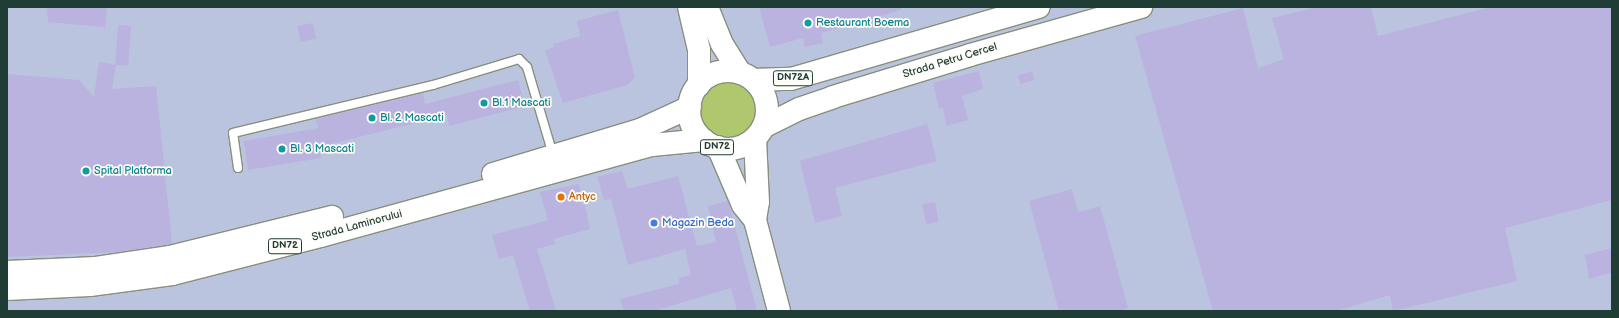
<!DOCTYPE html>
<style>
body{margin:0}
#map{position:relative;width:1619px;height:318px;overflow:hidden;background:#f2e1c4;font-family:"Balsamiq Sans",sans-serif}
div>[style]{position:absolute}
.industrial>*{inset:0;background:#bac4de;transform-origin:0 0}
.green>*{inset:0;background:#afc86d}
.round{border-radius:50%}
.building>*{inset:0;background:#bab2df;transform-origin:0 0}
.roads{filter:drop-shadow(1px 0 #888f7c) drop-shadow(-1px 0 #888f7c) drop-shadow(0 1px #888f7c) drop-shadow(0 -1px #888f7c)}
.lane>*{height:8px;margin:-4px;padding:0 4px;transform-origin:4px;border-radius:4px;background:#fff}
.secondary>*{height:22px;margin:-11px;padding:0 11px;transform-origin:11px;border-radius:11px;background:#fff}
.primary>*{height:22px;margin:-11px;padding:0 11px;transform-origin:11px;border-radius:11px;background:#fff}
.primary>.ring{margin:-11px;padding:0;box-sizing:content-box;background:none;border:22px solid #fff;border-radius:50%}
.dots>*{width:11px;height:11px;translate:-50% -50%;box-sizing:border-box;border:2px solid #fdfcf7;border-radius:50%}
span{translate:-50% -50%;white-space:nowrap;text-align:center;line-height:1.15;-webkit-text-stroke:3.5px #fdfcf7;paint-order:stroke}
.shield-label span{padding:1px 3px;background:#fdfcf7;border:1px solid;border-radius:3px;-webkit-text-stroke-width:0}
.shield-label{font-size:10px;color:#1f3d34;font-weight:700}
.culture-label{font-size:11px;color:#0d838f}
.left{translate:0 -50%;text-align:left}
.street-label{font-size:11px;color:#1f3d34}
.food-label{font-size:11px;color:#c56008}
.shop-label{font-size:11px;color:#366cbe}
.frame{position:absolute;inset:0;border:8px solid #1f3d34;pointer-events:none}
</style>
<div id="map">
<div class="industrial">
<i style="left:7px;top:7px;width:1605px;height:304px"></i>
</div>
<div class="green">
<i class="round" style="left:701px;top:83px;width:54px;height:54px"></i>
</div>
<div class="building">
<i style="clip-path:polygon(47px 7px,107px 7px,105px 27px,48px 22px)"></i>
<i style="clip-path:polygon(759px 7px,901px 7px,901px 10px,821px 33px,823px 43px,805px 47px,803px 38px,770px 47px)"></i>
<i style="clip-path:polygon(1317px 7px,1371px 7px,1378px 36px,1491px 7px,1612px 7px,1612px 200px,1505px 228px,1517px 281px,1393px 311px,1390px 295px,1336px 311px,1213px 311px,1135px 36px,1243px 8px,1258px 68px,1284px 59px,1272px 18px)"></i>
<i style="clip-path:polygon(618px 10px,635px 78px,627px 85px,563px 103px,545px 50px,554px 47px,553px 44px,580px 36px,577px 21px)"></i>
<i style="left:313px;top:23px;width:16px;height:16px;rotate:79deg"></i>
<i style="left:118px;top:25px;width:13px;height:40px;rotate:4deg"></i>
<i style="clip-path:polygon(99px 62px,116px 65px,112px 89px,156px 86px,172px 244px,117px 252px,7px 257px,7px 74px,79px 80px,94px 97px)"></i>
<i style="clip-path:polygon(979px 71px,983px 89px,962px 96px,968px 120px,946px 126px,943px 107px,939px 108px,933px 83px)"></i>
<i style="left:1032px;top:71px;width:9px;height:15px;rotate:72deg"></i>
<i style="clip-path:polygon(518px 80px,525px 106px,449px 126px,447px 115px,319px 147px,321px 158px,248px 170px,244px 141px,318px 128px,316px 119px,423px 93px,425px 104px)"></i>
<i style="clip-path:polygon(927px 124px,937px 161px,835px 188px,842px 216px,815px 223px,800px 161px)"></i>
<i style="clip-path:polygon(622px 171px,628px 189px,678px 176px,697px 246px,716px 242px,708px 206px,728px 201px,757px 311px,737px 311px,731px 288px,653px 311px,624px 311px,620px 299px,679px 284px,679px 278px,691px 275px,685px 249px,628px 265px,611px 199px,604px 200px,597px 177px)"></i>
<i style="clip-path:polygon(579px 184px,582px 205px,585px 205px,590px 229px,554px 239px,555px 244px,537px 249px,556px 311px,530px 311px,513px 255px,499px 259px,492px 235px,548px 220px,540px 192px)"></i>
<i style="clip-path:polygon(1072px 189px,1078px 212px,1100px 206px,1128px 308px,1119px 311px,1059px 311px,1029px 201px)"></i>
<i style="left:935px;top:202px;width:20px;height:13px;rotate:79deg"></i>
<i style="clip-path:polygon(1612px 248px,1612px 272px,1589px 279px,1585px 255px)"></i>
</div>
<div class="roads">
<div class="lane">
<i style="left:238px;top:168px;width:35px;rotate:-98deg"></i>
<i style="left:233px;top:133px;width:206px;rotate:-13.5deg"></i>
<i style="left:433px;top:85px;width:90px;rotate:-16.8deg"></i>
<i style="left:519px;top:59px;width:11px;rotate:45deg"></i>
<i style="left:527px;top:67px;width:92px;rotate:73.5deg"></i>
</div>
<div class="secondary">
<i style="left:689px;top:7px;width:44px;rotate:76.9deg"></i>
<i style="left:699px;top:50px;width:35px;rotate:90deg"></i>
<i style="left:707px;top:7px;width:40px;rotate:68deg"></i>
<i style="left:722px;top:44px;width:34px;rotate:58deg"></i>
</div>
<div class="primary">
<i class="ring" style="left:689px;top:71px;width:56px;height:56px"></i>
<i style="left:753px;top:80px;width:38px;rotate:-2deg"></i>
<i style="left:791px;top:79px;width:258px;rotate:-16.2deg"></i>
<i style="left:763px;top:127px;width:40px;rotate:-26.6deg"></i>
<i style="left:799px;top:109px;width:36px;rotate:-19deg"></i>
<i style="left:833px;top:97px;width:143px;rotate:-17deg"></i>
<i style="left:970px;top:55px;width:178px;rotate:-15.7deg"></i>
<i style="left:718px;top:147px;width:63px;rotate:66.7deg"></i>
<i style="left:743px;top:205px;width:19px;rotate:51deg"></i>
<i style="left:755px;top:220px;width:94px;rotate:75.2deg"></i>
<i style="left:493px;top:174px;width:153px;rotate:-16.7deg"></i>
<i style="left:640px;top:130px;width:55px;rotate:-24.7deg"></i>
<i style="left:755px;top:220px;width:18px;rotate:-81deg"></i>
<i style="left:758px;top:202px;width:64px;rotate:-92.7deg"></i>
<i style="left:7px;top:272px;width:89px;rotate:-2.6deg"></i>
<i style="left:96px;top:268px;width:75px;rotate:-8.5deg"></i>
<i style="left:170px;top:257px;width:167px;rotate:-13.9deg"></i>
<i style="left:7px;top:289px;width:83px;rotate:-2.8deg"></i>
<i style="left:90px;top:285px;width:83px;rotate:-7.6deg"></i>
<i style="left:172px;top:274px;width:154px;rotate:-14.3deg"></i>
<i style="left:321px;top:236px;width:343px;rotate:-15.4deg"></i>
<i style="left:652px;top:145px;width:52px;rotate:-5.5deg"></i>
</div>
</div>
<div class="dots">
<i style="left:808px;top:23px;background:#0f9aa8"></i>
<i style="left:484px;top:103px;background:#0f9aa8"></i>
<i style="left:372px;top:118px;background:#0f9aa8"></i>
<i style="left:282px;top:149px;background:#0f9aa8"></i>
<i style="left:86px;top:171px;background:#0f9aa8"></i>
<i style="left:561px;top:197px;background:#e8710a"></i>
<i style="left:654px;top:223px;background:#3f7fe0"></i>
</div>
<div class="shield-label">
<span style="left:793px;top:78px">DN72A</span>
<span style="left:717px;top:147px">DN72</span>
<span style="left:285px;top:246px">DN72</span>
</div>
<div class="culture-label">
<span class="left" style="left:816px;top:23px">Restaurant Boema</span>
<span class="left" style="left:492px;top:103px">Bl.1 Mascati</span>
<span class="left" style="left:380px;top:118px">Bl. 2 Mascati</span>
<span class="left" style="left:290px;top:149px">Bl. 3 Mascati</span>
<span class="left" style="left:94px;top:171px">Spital Platforma</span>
</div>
<div class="street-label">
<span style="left:950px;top:61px;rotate:-17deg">Strada Petru Cercel</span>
<span style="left:357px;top:226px;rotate:-15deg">Strada Laminorului</span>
</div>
<div class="food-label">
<span class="left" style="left:569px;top:197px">Antyc</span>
</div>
<div class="shop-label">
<span class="left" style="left:662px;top:223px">Magazin Beda</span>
</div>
<div class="frame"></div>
</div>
